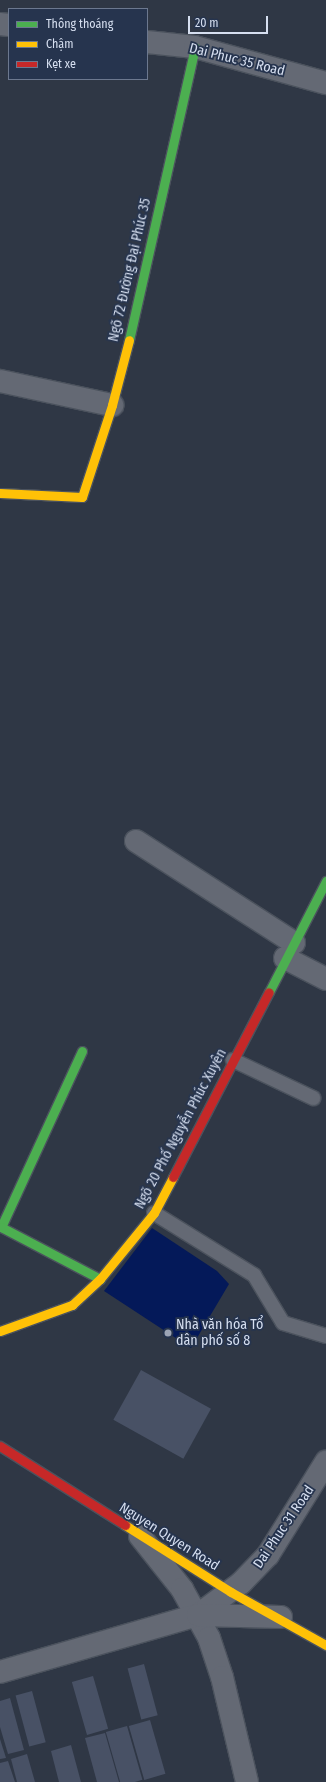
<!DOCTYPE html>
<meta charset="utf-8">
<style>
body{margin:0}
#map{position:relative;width:326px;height:1782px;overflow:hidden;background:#2f3745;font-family:"Fira Sans Condensed",sans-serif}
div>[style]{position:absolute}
.water>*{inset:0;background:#041959}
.building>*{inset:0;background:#485165;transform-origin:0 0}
.roads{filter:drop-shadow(1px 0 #4b525d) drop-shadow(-1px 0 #4b525d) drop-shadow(0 1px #4b525d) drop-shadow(0 -1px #4b525d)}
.lane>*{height:14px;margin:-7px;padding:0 7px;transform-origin:7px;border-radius:7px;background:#646974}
.street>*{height:22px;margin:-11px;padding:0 11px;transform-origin:11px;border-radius:11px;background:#646974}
.fast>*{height:9px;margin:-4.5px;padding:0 4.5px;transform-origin:4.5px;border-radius:4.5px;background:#4caf50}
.slow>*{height:9px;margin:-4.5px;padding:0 4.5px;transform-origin:4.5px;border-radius:4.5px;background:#ffc107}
.jam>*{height:9px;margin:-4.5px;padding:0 4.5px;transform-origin:4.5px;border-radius:4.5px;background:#c62828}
.dots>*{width:11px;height:11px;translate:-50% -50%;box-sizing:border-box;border:2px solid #26344e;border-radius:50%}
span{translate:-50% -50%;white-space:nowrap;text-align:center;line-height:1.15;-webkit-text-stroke:3.5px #26344e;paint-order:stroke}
.street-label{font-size:14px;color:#d6dff0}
.poi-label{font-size:14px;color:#d6dff0}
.left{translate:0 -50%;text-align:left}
.legend{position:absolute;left:8px;top:8px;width:140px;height:72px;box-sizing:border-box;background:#26344e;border:1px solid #6c788f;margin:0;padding:5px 7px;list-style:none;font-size:12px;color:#d6dff0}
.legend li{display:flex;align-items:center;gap:8px;height:20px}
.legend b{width:20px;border:1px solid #6c788f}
.scale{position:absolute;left:188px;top:16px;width:80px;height:18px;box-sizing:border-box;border:2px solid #d6dff0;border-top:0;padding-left:5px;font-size:12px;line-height:14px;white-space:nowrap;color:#d6dff0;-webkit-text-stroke:3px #26344e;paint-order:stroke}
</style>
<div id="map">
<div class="water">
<i style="clip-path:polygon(152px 1228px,217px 1271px,229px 1284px,191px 1348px,104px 1291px)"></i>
</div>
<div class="building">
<i style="left:141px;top:1370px;width:80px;height:57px;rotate:29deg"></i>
<i style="left:144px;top:1664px;width:53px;height:17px;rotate:75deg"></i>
<i style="left:93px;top:1676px;width:55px;height:22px;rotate:74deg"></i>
<i style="left:32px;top:1691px;width:53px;height:17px;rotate:75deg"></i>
<i style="clip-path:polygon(10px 1698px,24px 1750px,8px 1754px,0 1727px,0 1701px)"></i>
<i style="left:150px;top:1720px;width:56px;height:22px;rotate:74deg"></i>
<i style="left:127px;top:1726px;width:56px;height:22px;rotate:74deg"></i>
<i style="clip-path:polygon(105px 1733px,119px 1782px,97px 1782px,85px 1738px)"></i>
<i style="clip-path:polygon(0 1739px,6px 1758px,0 1759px)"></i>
<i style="clip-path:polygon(71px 1745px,81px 1782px,59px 1782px,51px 1751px)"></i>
<i style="clip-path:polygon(27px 1754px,35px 1782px,17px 1782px,11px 1759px)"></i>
<i style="clip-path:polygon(8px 1761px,15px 1782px,0 1782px,0 1763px)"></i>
</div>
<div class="roads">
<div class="lane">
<i style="left:233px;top:1060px;width:89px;rotate:25.4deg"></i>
<i style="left:154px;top:1213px;width:118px;rotate:31.8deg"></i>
<i style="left:254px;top:1275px;width:56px;rotate:58.9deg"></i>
<i style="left:283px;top:1323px;width:45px;rotate:16.8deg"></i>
</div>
<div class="street">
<i style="left:0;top:24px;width:9px;rotate:6deg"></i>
<i style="left:147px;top:42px;width:48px;rotate:5.9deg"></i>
<i style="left:195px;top:47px;width:136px;rotate:15.4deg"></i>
<i style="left:0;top:381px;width:115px;rotate:12.1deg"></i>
<i style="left:136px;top:841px;width:188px;rotate:32.8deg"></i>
<i style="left:285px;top:958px;width:46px;rotate:27.1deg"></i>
<i style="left:140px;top:1536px;width:68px;rotate:51.6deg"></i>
<i style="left:182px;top:1589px;width:56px;rotate:61.1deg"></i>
<i style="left:209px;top:1638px;width:41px;rotate:71.6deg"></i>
<i style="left:222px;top:1677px;width:108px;rotate:76.6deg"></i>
<i style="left:198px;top:1615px;width:54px;rotate:-36.7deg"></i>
<i style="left:241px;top:1583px;width:39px;rotate:-46deg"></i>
<i style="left:268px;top:1555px;width:110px;rotate:-58.1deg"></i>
<i style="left:0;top:1672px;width:206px;rotate:-16.1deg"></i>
<i style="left:198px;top:1615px;width:83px;rotate:1.4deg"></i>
</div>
<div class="fast">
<i style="left:129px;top:340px;width:300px;rotate:-77.3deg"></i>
<i style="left:269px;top:992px;width:125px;rotate:-62.8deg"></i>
<i style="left:82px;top:1051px;width:194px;rotate:114.7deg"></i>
<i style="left:1px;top:1227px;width:112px;rotate:27.7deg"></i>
</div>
<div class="slow">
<i style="left:0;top:493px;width:82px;rotate:2.8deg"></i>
<i style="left:82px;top:497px;width:97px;rotate:-71.9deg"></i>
<i style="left:112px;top:405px;width:67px;rotate:-75.3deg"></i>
<i style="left:0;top:1331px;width:77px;rotate:-19.9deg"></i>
<i style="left:72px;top:1305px;width:38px;rotate:-43deg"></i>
<i style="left:100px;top:1279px;width:85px;rotate:-50.7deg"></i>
<i style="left:154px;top:1213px;width:41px;rotate:-62.2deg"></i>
<i style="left:125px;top:1525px;width:125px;rotate:32.3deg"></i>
<i style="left:231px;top:1592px;width:109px;rotate:29.2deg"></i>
</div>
<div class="jam">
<i style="left:173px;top:1177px;width:208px;rotate:-62.6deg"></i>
<i style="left:0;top:1446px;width:148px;rotate:32.3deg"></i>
</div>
</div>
<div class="dots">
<i style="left:168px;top:1333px;background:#9ca4b4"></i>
</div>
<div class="street-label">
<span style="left:237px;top:60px;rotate:14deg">Dai Phuc 35 Road</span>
<span style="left:130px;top:270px;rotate:-77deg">Ngõ 72 Đường Đại Phúc 35</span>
<span style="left:181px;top:1129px;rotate:-62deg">Ngõ 20 Phố Nguyễn Phúc Xuyên</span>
<span style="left:284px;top:1527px;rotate:-56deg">Dai Phuc 31 Road</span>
<span style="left:169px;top:1537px;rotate:32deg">Nguyen Quyen Road</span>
</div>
<div class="poi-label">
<span class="left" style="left:176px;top:1333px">Nhà văn hóa Tổ<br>dân phố số 8</span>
</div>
<ul class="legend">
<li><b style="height:5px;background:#4caf50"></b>Thông thoáng</li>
<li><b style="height:5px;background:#ffc107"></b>Chậm</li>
<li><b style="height:5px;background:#c62828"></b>Kẹt xe</li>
</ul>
<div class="scale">20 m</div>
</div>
